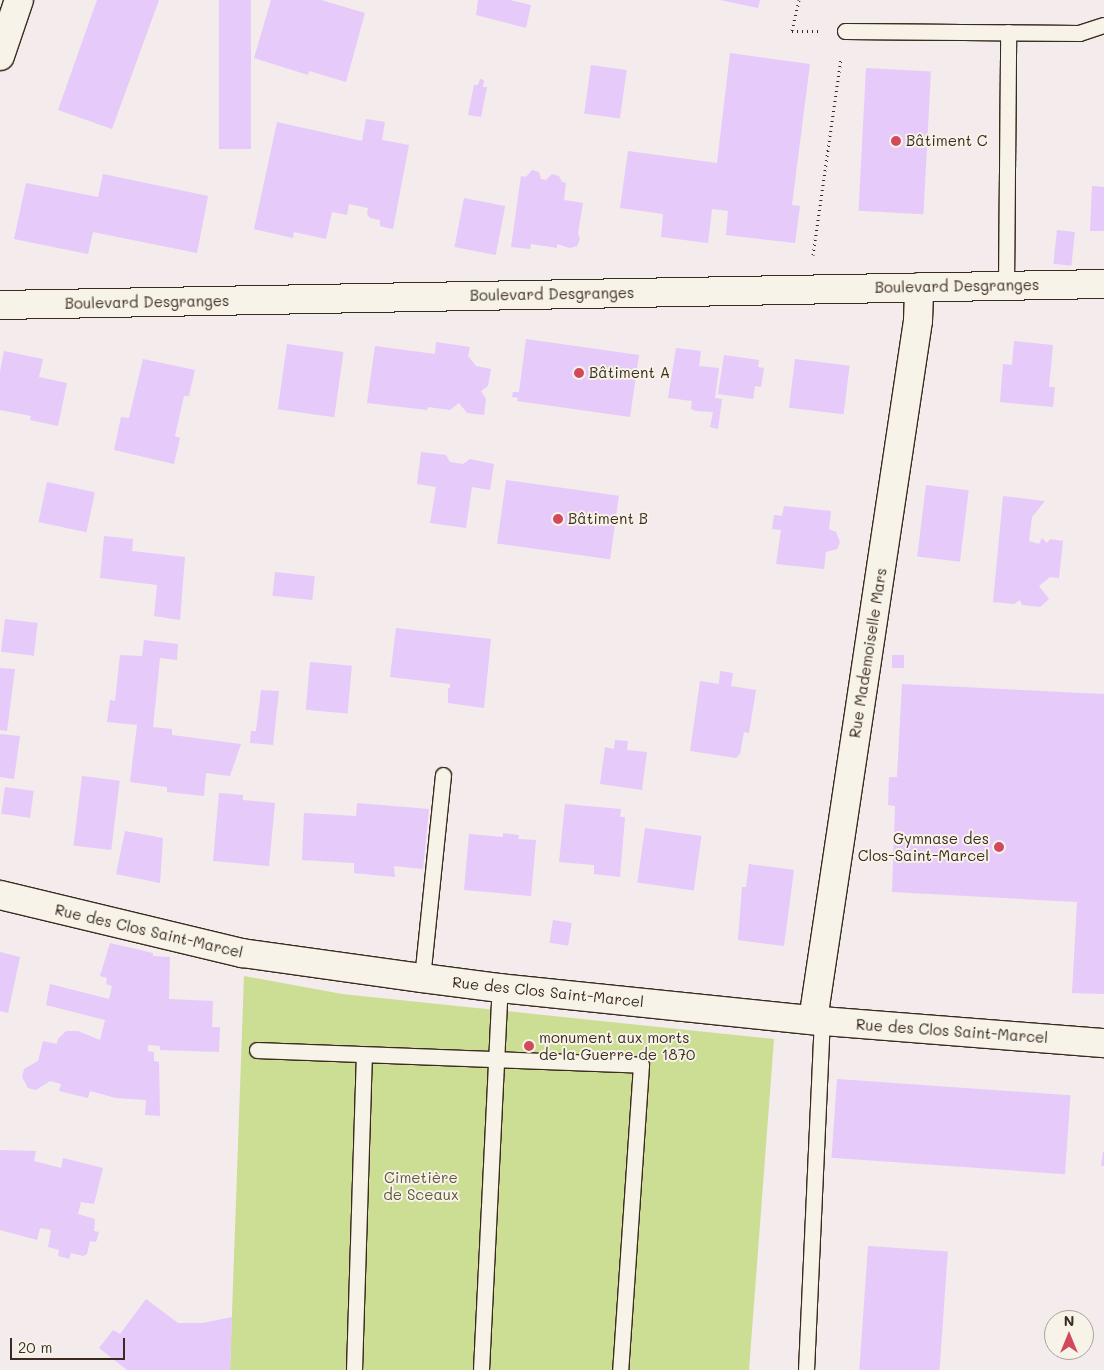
<!DOCTYPE html>
<meta charset="utf-8">
<style>
body{margin:0}
#map{position:relative;width:1104px;height:1370px;overflow:hidden;background:#f3ebec;font-family:Mali,sans-serif}
div>[style]{position:absolute}
.green>*{inset:0;background:#cbde93}
.building>*{inset:0;background:#e5cafa;transform-origin:0 0}
.path>*{height:3px;margin-top:-1.5px;transform-origin:0;background:repeating-linear-gradient(90deg,#3b2a1e 0 1px,transparent 0 5px)}
.roads{filter:drop-shadow(1px 0 #3b2a1e) drop-shadow(-1px 0 #3b2a1e) drop-shadow(0 1px #3b2a1e) drop-shadow(0 -1px #3b2a1e)}
.service>*{height:15px;margin:-7.5px;padding:0 7.5px;transform-origin:7.5px;border-radius:7.5px;background:#f7f3e8}
.minor>*{height:28px;margin:-14px;padding:0 14px;transform-origin:14px;border-radius:14px;background:#f7f3e8}
.dots>*{width:14px;height:14px;translate:-50% -50%;box-sizing:border-box;border:2px solid #f7f3e8;border-radius:50%}
span{translate:-50% -50%;white-space:nowrap;text-align:center;line-height:1.15;-webkit-text-stroke:4px #f7f3e8;paint-order:stroke}
.poi-label{font-size:15px;color:#3b2a1e}
.left{translate:0 -50%;text-align:left}
.right{translate:-100% -50%;text-align:right}
.street-label{font-size:15px;color:#3b2a1e}
.park-label{font-size:15px;color:#5f573b}
.north{position:absolute;left:1044px;top:1310px;width:50px;height:50px;box-sizing:border-box;background:#f7f3e8;border:1px solid #aca397;border-radius:50%;rotate:0deg;font-size:14px;font-weight:700;line-height:20px;text-align:center;color:#3b2a1e}
.north::after{content:'';display:block;margin:auto;width:18px;height:22px;background:#d1495b;clip-path:polygon(50% 0,100% 100%,50% 72%,0 100%)}
.scale{position:absolute;left:10px;top:1338px;width:115px;height:22px;box-sizing:border-box;border:2px solid #3b2a1e;border-top:0;padding-left:6px;font-size:15px;line-height:18px;white-space:nowrap;color:#3b2a1e;-webkit-text-stroke:4px #f7f3e8;paint-order:stroke}
</style>
<div id="map">
<div class="green">
<i style="clip-path:polygon(244px 976px,342px 994px,774px 1039px,749px 1370px,230px 1370px)"></i>
</div>
<div class="building">
<i style="clip-path:polygon(97px 0,159px 0,112px 129px,58px 110px)"></i>
<i style="left:219px;top:0;width:32px;height:149px"></i>
<i style="clip-path:polygon(271px 0,321px 0,365px 13px,346px 82px,309px 71px,308px 75px,254px 58px)"></i>
<i style="clip-path:polygon(478px 0,510px 0,531px 5px,526px 28px,476px 15px)"></i>
<i style="clip-path:polygon(720px 0,760px 0,758px 8px)"></i>
<i style="clip-path:polygon(730px 53px,810px 64px,792px 205px,800px 206px,795px 243px,726px 235px,728px 211px,712px 209px,708px 243px,661px 237px,663px 214px,620px 208px,628px 151px,717px 163px)"></i>
<i style="left:591px;top:65px;width:36px;height:49px;rotate:8deg"></i>
<i style="left:866px;top:68px;width:65px;height:143px;rotate:3deg"></i>
<i style="clip-path:polygon(480px 79px,484px 80px,483px 87px,487px 87px,481px 117px,468px 115px,474px 85px,478px 85px)"></i>
<i style="clip-path:polygon(366px 119px,385px 122px,382px 140px,409px 145px,393px 229px,380px 226px,380px 220px,370px 218px,367px 214px,368px 208px,349px 204px,347px 215px,332px 212px,326px 239px,294px 232px,293px 238px,254px 229px,277px 122px,362px 141px)"></i>
<i style="clip-path:polygon(532px 170px,539px 172px,541px 179px,546px 180px,552px 174px,559px 176px,562px 182px,566px 183px,564px 200px,583px 203px,578px 233px,580px 239px,577px 246px,570px 248px,557px 244px,557px 248px,531px 244px,530px 249px,511px 247px,521px 176px,526px 177px)"></i>
<i style="clip-path:polygon(103px 174px,208px 196px,197px 253px,93px 232px,88px 254px,14px 239px,26px 183px,98px 197px)"></i>
<i style="clip-path:polygon(1092px 186px,1104px 187px,1104px 231px,1090px 231px)"></i>
<i style="left:464px;top:198px;width:42px;height:50px;rotate:11deg"></i>
<i style="left:1057px;top:230px;width:18px;height:34px;rotate:6deg"></i>
<i style="clip-path:polygon(526px 339px,639px 355px,630px 417px,517px 401px,518px 398px,512px 397px,513px 392px,519px 392px)"></i>
<i style="clip-path:polygon(1014px 341px,1053px 345px,1049px 387px,1055px 387px,1053px 407px,1000px 402px,1003px 364px,1012px 365px)"></i>
<i style="clip-path:polygon(436px 342px,470px 347px,468px 356px,476px 366px,491px 369px,488px 386px,481px 391px,486px 399px,484px 415px,467px 413px,459px 403px,450px 410px,428px 407px,427px 410px,367px 403px,375px 346px,435px 354px)"></i>
<i style="left:287px;top:344px;width:57px;height:66px;rotate:8deg"></i>
<i style="clip-path:polygon(676px 348px,701px 351px,699px 366px,719px 368px,715px 398px,722px 399px,718px 429px,710px 427px,713px 412px,696px 411px,691px 409px,692px 401px,668px 398px)"></i>
<i style="clip-path:polygon(4px 351px,43px 359px,39px 377px,67px 383px,58px 426px,30px 420px,31px 416px,0 410px,0 372px)"></i>
<i style="clip-path:polygon(724px 355px,759px 360px,758px 367px,764px 368px,761px 387px,755px 386px,753px 399px,718px 394px)"></i>
<i style="clip-path:polygon(143px 359px,195px 370px,189px 396px,184px 396px,175px 436px,180px 438px,174px 464px,114px 450px,121px 417px,129px 418px)"></i>
<i style="left:795px;top:359px;width:55px;height:49px;rotate:7deg"></i>
<i style="clip-path:polygon(421px 452px,446px 455px,450px 462px,463px 464px,470px 459px,494px 464px,490px 490px,472px 487px,466px 528px,430px 523px,436px 487px,417px 484px)"></i>
<i style="left:506px;top:480px;width:114px;height:64px;rotate:8deg"></i>
<i style="left:47px;top:482px;width:49px;height:41px;rotate:12deg"></i>
<i style="left:926px;top:485px;width:43px;height:72px;rotate:7deg"></i>
<i style="clip-path:polygon(1003px 496px,1045px 501px,1032px 517px,1029px 541px,1039px 544px,1042px 538px,1047px 543px,1050px 539px,1063px 541px,1059px 578px,1050px 577px,1039px 586px,1049px 599px,1040px 607px,1022px 605px,1020px 600px,1014px 604px,993px 602px)"></i>
<i style="clip-path:polygon(784px 506px,831px 511px,829px 529px,836px 532px,840px 542px,837px 549px,826px 552px,824px 569px,776px 564px,781px 530px,772px 529px,774px 515px,782px 516px)"></i>
<i style="clip-path:polygon(104px 536px,133px 539px,132px 551px,185px 557px,180px 620px,154px 616px,157px 585px,100px 578px)"></i>
<i style="left:275px;top:572px;width:40px;height:24px;rotate:6deg"></i>
<i style="left:5px;top:619px;width:33px;height:33px;rotate:7deg"></i>
<i style="clip-path:polygon(396px 628px,491px 639px,484px 708px,448px 703px,448px 688px,450px 688px,450px 684px,390px 677px)"></i>
<i style="clip-path:polygon(144px 640px,178px 644px,177px 660px,160px 658px,153px 727px,172px 729px,172px 735px,241px 744px,230px 776px,206px 773px,204px 796px,167px 792px,167px 787px,130px 782px,137px 725px,107px 722px,110px 700px,115px 701px,120px 655px,142px 656px)"></i>
<i style="left:892px;top:655px;width:12px;height:13px"></i>
<i style="left:310px;top:662px;width:42px;height:48px;rotate:5deg"></i>
<i style="clip-path:polygon(0 668px,15px 669px,7px 731px,0 730px)"></i>
<i style="clip-path:polygon(720px 671px,733px 673px,731px 686px,756px 690px,749px 733px,744px 732px,740px 754px,736px 758px,690px 751px,700px 681px,719px 684px)"></i>
<i style="clip-path:polygon(902px 684px,1104px 694px,1104px 994px,1072px 993px,1077px 902px,892px 892px,895px 806px,888px 805px,889px 777px,897px 777px)"></i>
<i style="clip-path:polygon(261px 690px,279px 691px,273px 745px,250px 743px,251px 731px,256px 731px)"></i>
<i style="clip-path:polygon(0 734px,20px 736px,14px 779px,0 777px)"></i>
<i style="clip-path:polygon(615px 740px,628px 741px,627px 750px,647px 752px,642px 790px,600px 784px,605px 747px,614px 749px)"></i>
<i style="left:82px;top:776px;width:38px;height:70px;rotate:7deg"></i>
<i style="left:5px;top:787px;width:29px;height:27px;rotate:8deg"></i>
<i style="clip-path:polygon(219px 793px,243px 795px,243px 800px,275px 803px,269px 866px,213px 861px)"></i>
<i style="clip-path:polygon(357px 803px,429px 809px,423px 869px,394px 866px,395px 877px,354px 873px,354px 863px,302px 860px,304px 813px,356px 816px)"></i>
<i style="clip-path:polygon(565px 804px,621px 809px,620px 817px,625px 817px,620px 877px,594px 874px,594px 865px,559px 862px)"></i>
<i style="left:645px;top:828px;width:57px;height:55px;rotate:8deg"></i>
<i style="clip-path:polygon(125px 831px,163px 838px,160px 883px,116px 874px)"></i>
<i style="clip-path:polygon(503px 833px,519px 835px,518px 839px,536px 840px,531px 896px,464px 890px,469px 834px,503px 837px)"></i>
<i style="clip-path:polygon(749px 864px,794px 870px,784px 946px,738px 940px,742px 887px,746px 887px)"></i>
<i style="left:553px;top:920px;width:19px;height:23px;rotate:9deg"></i>
<i style="clip-path:polygon(110px 943px,153px 953px,153px 956px,170px 957px,169px 999px,213px 1001px,212px 1027px,220px 1027px,219px 1052px,160px 1050px,160px 1046px,148px 1045px,148px 1051px,154px 1052px,154px 1061px,159px 1062px,160px 1116px,145px 1115px,146px 1100px,116px 1098px,90px 1091px,88px 1098px,59px 1091px,61px 1084px,50px 1081px,36px 1090px,28px 1088px,22px 1077px,24px 1069px,38px 1061px,43px 1041px,57px 1044px,58px 1039px,66px 1031px,78px 1031px,100px 1040px,105px 1020px,46px 1005px,50px 984px,109px 999px,112px 986px,106px 984px,107px 978px,100px 976px)"></i>
<i style="clip-path:polygon(0 952px,20px 957px,8px 1013px,0 1011px)"></i>
<i style="left:837px;top:1079px;width:234px;height:79px;rotate:4deg"></i>
<i style="clip-path:polygon(0 1150px,36px 1151px,34px 1161px,61px 1168px,63px 1158px,103px 1168px,94px 1204px,81px 1202px,78px 1214px,95px 1219px,94px 1231px,99px 1232px,96px 1242px,90px 1241px,87px 1254px,83px 1256px,71px 1253px,69px 1259px,58px 1256px,59px 1250px,48px 1247px,51px 1230px,40px 1228px,37px 1240px,0 1230px)"></i>
<i style="clip-path:polygon(1103px 1152px,1104px 1152px,1104px 1166px,1101px 1166px)"></i>
<i style="left:868px;top:1246px;width:80px;height:124px;rotate:4deg"></i>
<i style="clip-path:polygon(146px 1299px,178px 1323px,203px 1323px,232px 1317px,230px 1370px,127px 1370px,99px 1348px,113px 1330px,120px 1334px)"></i>
</div>
<div class="path">
<i style="left:799px;top:0;width:32px;rotate:103deg"></i>
<i style="left:792px;top:31px;width:27px"></i>
<i style="left:813px;top:255px;width:199px;rotate:-81.9deg"></i>
</div>
<div class="roads">
<div class="service">
<i style="left:845px;top:31px;width:234px;rotate:0.5deg"></i>
<i style="left:1079px;top:33px;width:26px;rotate:-18deg"></i>
<i style="left:1006px;top:286px;width:254px;rotate:-89.5deg"></i>
<i style="left:422px;top:978px;width:204px;rotate:-84.1deg"></i>
<i style="left:257px;top:1050px;width:384px;rotate:2.2deg"></i>
<i style="left:641px;top:1065px;width:306px;rotate:93.9deg"></i>
<i style="left:354px;top:1370px;width:315px;rotate:-88.2deg"></i>
<i style="left:481px;top:1370px;width:382px;rotate:-87.2deg"></i>
<i style="left:806px;top:1370px;width:349px;rotate:-87.4deg"></i>
</div>
<div class="minor">
<i style="left:0;top:56px;width:59px;rotate:-71.3deg"></i>
<i style="left:0;top:305px;width:1104px;rotate:-1.09deg"></i>
<i style="left:0;top:895px;width:249px;rotate:13.5deg"></i>
<i style="left:242px;top:953px;width:182px;rotate:7.9deg"></i>
<i style="left:422px;top:978px;width:79px;rotate:7.3deg"></i>
<i style="left:500px;top:988px;width:324px;rotate:5.9deg"></i>
<i style="left:822px;top:1021px;width:283px;rotate:4.5deg"></i>
<i style="left:813px;top:1020px;width:707px;rotate:-81.46deg"></i>
<i style="left:918px;top:321px;width:34px;rotate:-88deg"></i>
</div>
</div>
<div class="dots">
<i style="left:896px;top:141px;background:#d1495b"></i>
<i style="left:579px;top:373px;background:#d1495b"></i>
<i style="left:558px;top:519px;background:#d1495b"></i>
<i style="left:999px;top:847px;background:#d1495b"></i>
<i style="left:529px;top:1046px;background:#d1495b"></i>
</div>
<div class="poi-label">
<span class="left" style="left:906px;top:141px">Bâtiment C</span>
<span class="left" style="left:589px;top:373px">Bâtiment A</span>
<span class="left" style="left:568px;top:519px">Bâtiment B</span>
<span class="right" style="left:989px;top:847px">Gymnase des<br>Clos-Saint-Marcel</span>
<span class="left" style="left:539px;top:1046px">monument aux morts<br>de la Guerre de 1870</span>
</div>
<div class="street-label">
<span style="left:957px;top:286px;rotate:-1deg">Boulevard Desgranges</span>
<span style="left:552px;top:294px;rotate:-1deg">Boulevard Desgranges</span>
<span style="left:147px;top:302px;rotate:-1deg">Boulevard Desgranges</span>
<span style="left:868px;top:653px;rotate:-81deg">Rue Mademoiselle Mars</span>
<span style="left:149px;top:931px;rotate:13deg">Rue des Clos Saint-Marcel</span>
<span style="left:548px;top:992px;rotate:6deg">Rue des Clos Saint-Marcel</span>
<span style="left:952px;top:1031px;rotate:4deg">Rue des Clos Saint-Marcel</span>
</div>
<div class="park-label">
<span style="left:421px;top:1186px">Cimetière<br>de Sceaux</span>
</div>
<div class="north">N</div>
<div class="scale">20 m</div>
</div>
